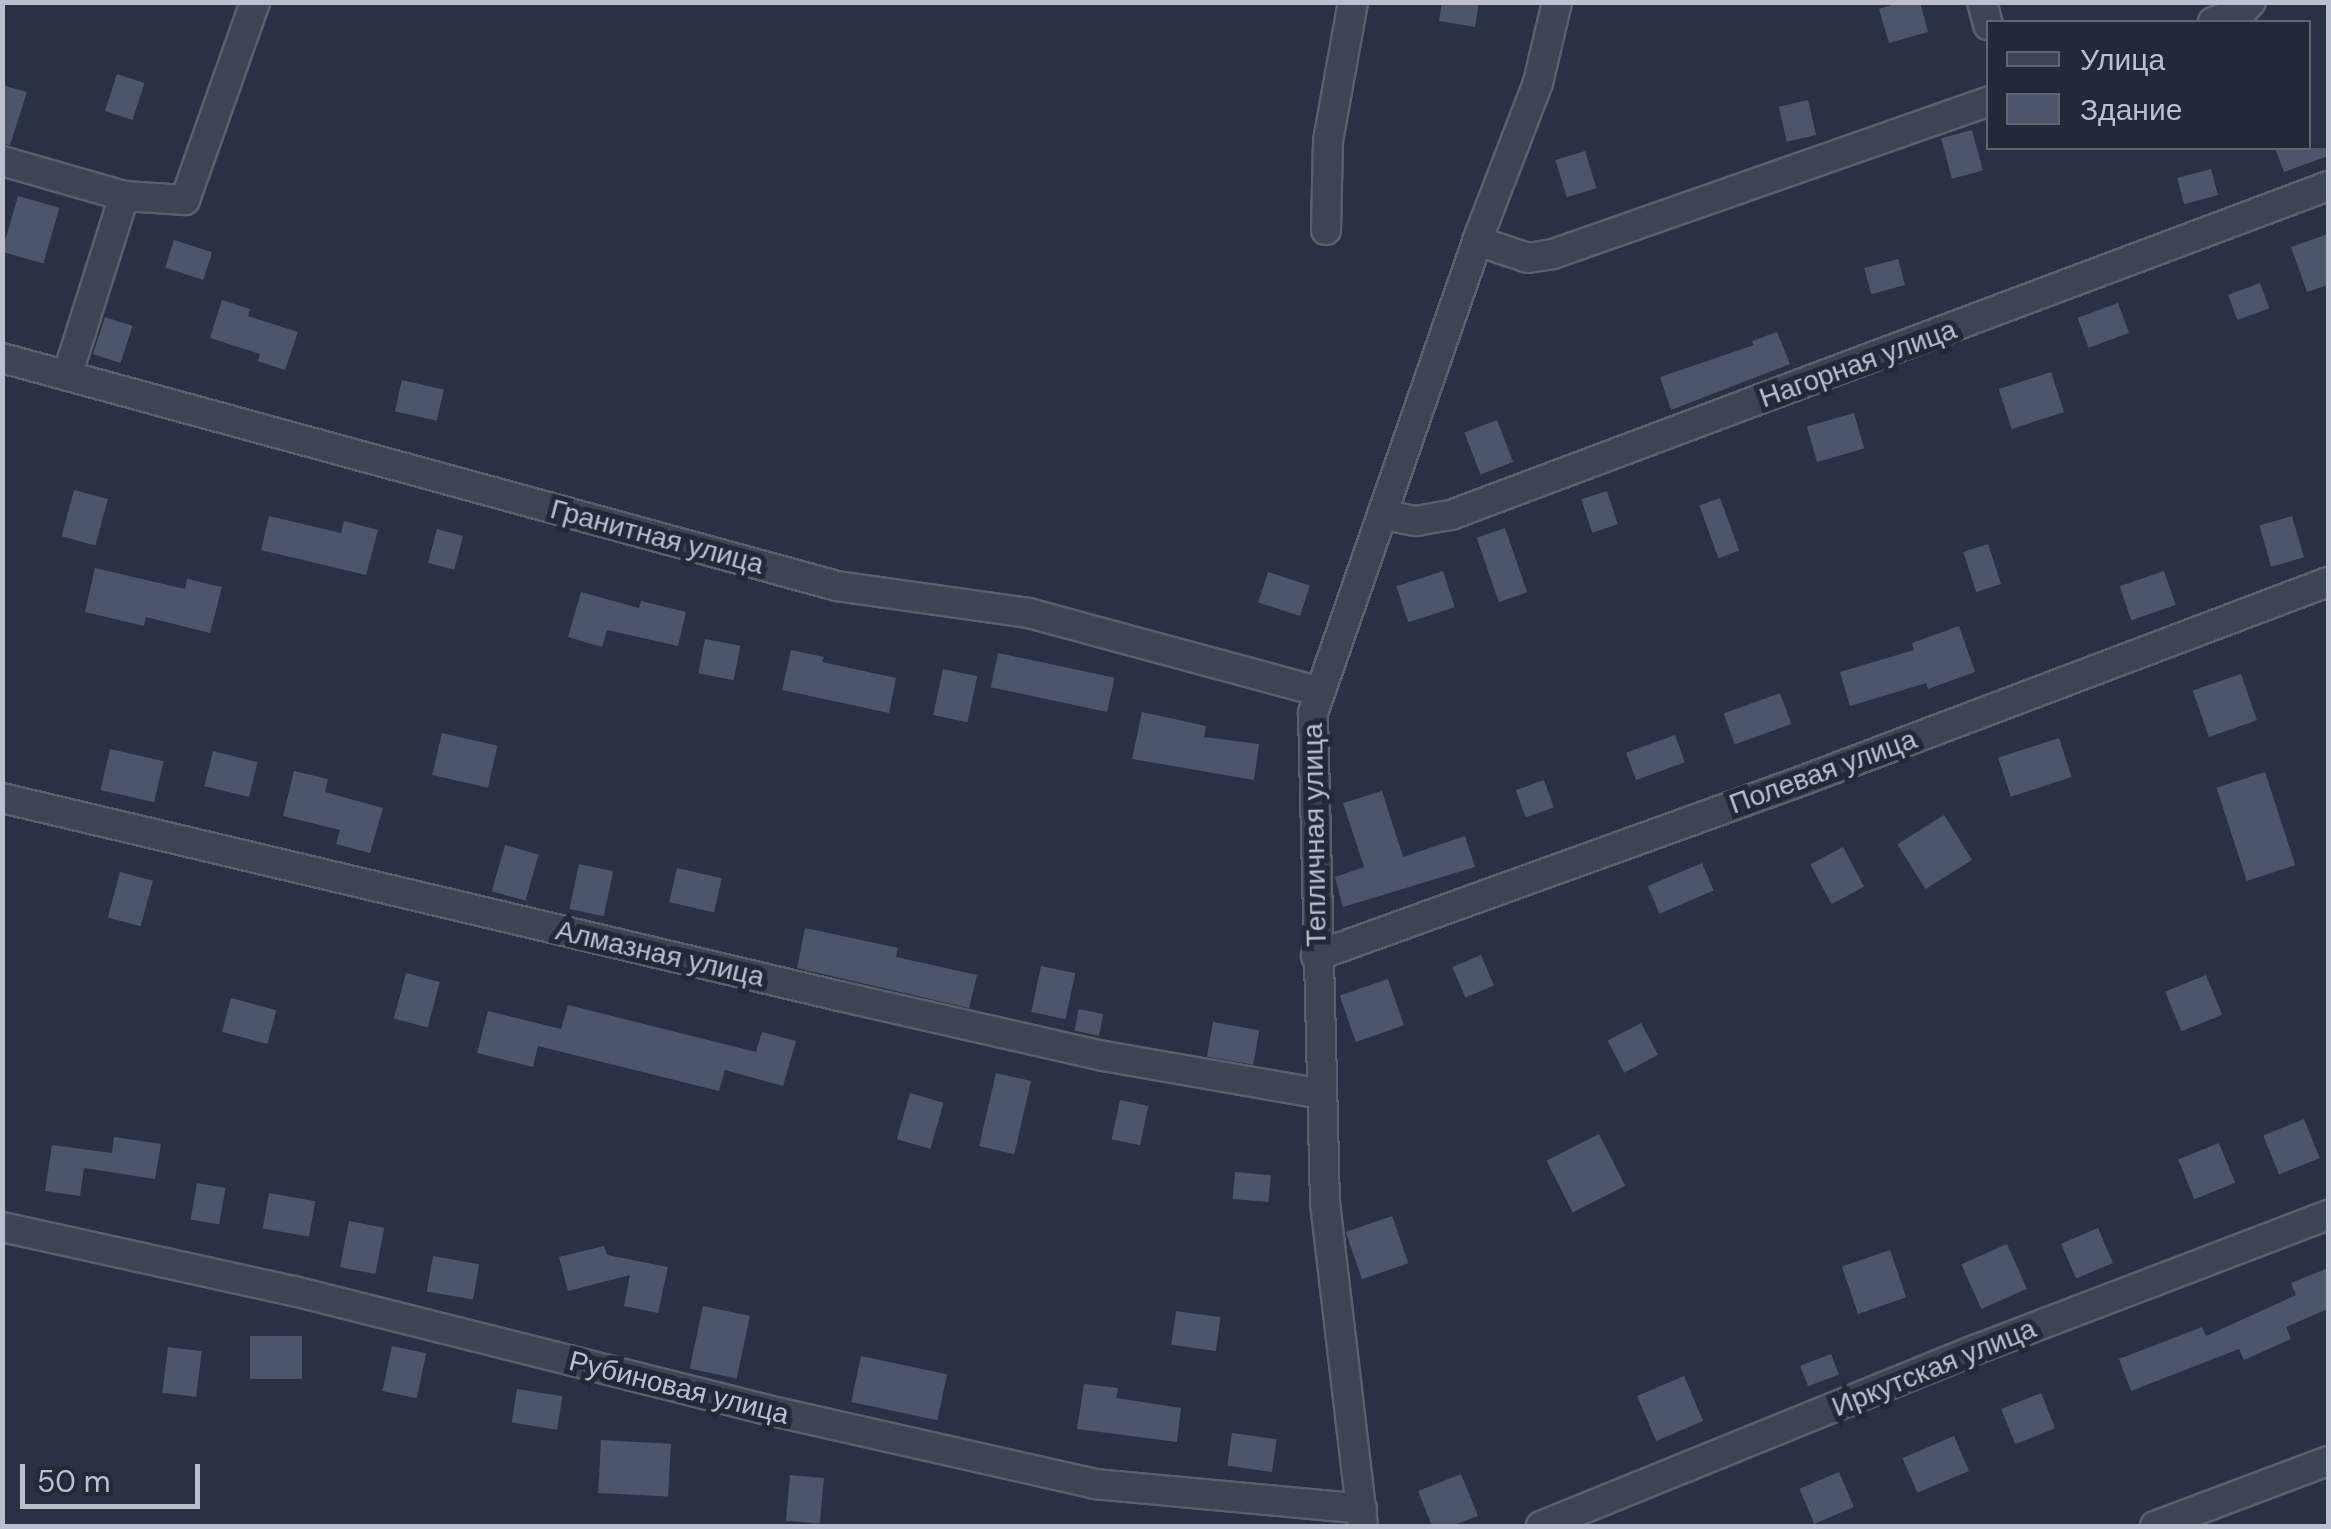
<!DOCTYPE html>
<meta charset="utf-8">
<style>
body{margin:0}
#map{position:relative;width:2331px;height:1529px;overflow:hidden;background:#283244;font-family:"DM Sans",sans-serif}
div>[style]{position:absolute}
.building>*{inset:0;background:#4c566a;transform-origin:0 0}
.roads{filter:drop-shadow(2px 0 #58606e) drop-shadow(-2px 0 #58606e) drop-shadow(0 2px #58606e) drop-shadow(0 -2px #58606e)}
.minor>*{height:28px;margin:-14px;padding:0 14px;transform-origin:14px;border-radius:14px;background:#3c4553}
span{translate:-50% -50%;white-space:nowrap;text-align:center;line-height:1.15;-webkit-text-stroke:10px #212a39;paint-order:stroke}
.street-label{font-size:28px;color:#bac0cd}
.frame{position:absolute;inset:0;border:5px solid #bac0cd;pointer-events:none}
.legend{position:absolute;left:1986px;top:20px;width:325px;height:130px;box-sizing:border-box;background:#212a39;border:2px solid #5e6674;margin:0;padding:12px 18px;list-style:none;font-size:30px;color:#bac0cd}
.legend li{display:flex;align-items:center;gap:20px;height:50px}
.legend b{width:50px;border:2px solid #5e6674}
.scale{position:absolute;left:20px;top:1464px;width:180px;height:45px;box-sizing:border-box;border:5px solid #bac0cd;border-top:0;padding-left:12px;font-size:30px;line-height:35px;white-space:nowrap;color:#bac0cd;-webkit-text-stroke:8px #212a39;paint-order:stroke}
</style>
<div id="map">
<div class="building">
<i style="clip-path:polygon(1442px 2px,1479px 2px,1475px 27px,1439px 21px)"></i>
<i style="clip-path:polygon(1901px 2px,1920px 2px,1928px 32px,1889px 43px,1879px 9px)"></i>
<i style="left:117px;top:74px;width:29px;height:39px;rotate:18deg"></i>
<i style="clip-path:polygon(2px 85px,27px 92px,10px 145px,2px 144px)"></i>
<i style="left:1808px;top:100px;width:36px;height:30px;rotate:77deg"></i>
<i style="left:1972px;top:130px;width:42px;height:32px;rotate:75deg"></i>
<i style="clip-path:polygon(2275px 148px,2328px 148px,2328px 156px,2284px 172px)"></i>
<i style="left:1585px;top:151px;width:39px;height:31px;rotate:73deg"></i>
<i style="left:2211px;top:169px;width:27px;height:35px;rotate:75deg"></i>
<i style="left:18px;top:196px;width:43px;height:58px;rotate:16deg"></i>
<i style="clip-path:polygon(2328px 234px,2328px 285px,2307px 292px,2291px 247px)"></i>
<i style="left:174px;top:240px;width:40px;height:29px;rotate:18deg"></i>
<i style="left:1898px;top:259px;width:27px;height:35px;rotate:75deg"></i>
<i style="left:2260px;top:283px;width:27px;height:34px;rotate:70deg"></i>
<i style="clip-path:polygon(222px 300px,250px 309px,248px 316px,298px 332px,285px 370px,258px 361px,260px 354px,210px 338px)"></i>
<i style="left:2118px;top:303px;width:32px;height:43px;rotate:70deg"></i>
<i style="left:105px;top:317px;width:29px;height:39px;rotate:18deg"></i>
<i style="clip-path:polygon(1777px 332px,1790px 364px,1671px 410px,1660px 377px,1754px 345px,1752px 341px)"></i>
<i style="left:2051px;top:372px;width:42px;height:55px;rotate:72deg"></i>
<i style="left:402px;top:380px;width:43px;height:32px;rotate:13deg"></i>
<i style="left:1854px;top:413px;width:37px;height:49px;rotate:74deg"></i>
<i style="left:1497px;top:420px;width:45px;height:35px;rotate:69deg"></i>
<i style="left:74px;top:490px;width:35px;height:48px;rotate:15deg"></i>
<i style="left:1607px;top:491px;width:35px;height:27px;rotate:72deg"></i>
<i style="left:1720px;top:498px;width:56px;height:22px;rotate:70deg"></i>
<i style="clip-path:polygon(269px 516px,341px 533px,344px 521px,378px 530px,366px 575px,261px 550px)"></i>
<i style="left:2292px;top:516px;width:43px;height:34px;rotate:74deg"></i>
<i style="left:1505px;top:528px;width:68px;height:30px;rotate:71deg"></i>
<i style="left:437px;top:529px;width:27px;height:35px;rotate:15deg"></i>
<i style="left:1988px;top:544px;width:42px;height:26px;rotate:72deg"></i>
<i style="clip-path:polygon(95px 568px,185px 589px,187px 579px,222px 587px,210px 633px,146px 617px,144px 626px,85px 612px)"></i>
<i style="left:1443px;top:571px;width:38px;height:49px;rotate:72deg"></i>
<i style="left:2164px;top:571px;width:36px;height:47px;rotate:71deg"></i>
<i style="left:1268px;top:572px;width:44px;height:32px;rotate:18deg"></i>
<i style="clip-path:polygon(581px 592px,639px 608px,641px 601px,686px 612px,678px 646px,607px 630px,602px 647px,568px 637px)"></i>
<i style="clip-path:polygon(1959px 626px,1975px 672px,1928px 689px,1926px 683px,1850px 706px,1840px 672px,1914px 650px,1912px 643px)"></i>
<i style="left:705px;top:639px;width:36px;height:35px;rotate:11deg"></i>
<i style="clip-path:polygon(791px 650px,824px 657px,822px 662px,896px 678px,889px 713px,782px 690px)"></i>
<i style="left:998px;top:653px;width:119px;height:35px;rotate:12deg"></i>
<i style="left:943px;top:669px;width:35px;height:47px;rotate:12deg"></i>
<i style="left:2241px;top:674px;width:49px;height:51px;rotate:71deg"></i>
<i style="left:1780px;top:693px;width:33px;height:60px;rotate:70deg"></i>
<i style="clip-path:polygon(1142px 712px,1206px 726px,1204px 737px,1259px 744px,1254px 780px,1132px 759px)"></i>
<i style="left:442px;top:733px;width:57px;height:43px;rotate:13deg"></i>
<i style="left:1675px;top:735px;width:29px;height:52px;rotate:70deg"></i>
<i style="left:2059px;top:738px;width:41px;height:64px;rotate:72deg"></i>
<i style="left:110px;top:749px;width:55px;height:42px;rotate:13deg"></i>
<i style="left:213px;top:751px;width:46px;height:36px;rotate:14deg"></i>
<i style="clip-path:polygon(294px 771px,328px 779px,325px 792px,383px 808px,370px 853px,336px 844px,340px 830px,283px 816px)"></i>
<i style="left:2265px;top:772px;width:98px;height:51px;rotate:72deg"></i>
<i style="left:1544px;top:780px;width:29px;height:30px;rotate:70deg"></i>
<i style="clip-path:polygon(1382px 791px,1403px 857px,1465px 836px,1475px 867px,1343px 907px,1335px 877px,1364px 867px,1343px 803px)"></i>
<i style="left:1944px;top:815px;width:53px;height:55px;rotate:58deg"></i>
<i style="left:505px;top:845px;width:35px;height:48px;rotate:16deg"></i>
<i style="left:1843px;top:847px;width:45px;height:37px;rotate:62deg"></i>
<i style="left:1702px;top:863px;width:30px;height:59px;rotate:67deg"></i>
<i style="left:579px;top:864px;width:35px;height:46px;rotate:12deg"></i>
<i style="left:677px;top:868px;width:46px;height:35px;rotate:13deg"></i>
<i style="left:120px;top:872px;width:34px;height:47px;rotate:15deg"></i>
<i style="clip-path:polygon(805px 928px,898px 948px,896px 957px,977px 975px,969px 1008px,797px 968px)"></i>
<i style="left:1481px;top:955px;width:33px;height:31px;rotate:67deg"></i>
<i style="left:1041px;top:966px;width:35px;height:47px;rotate:12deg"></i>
<i style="left:406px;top:973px;width:35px;height:47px;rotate:15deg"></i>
<i style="left:2206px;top:975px;width:43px;height:44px;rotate:68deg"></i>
<i style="left:1388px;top:979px;width:49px;height:51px;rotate:71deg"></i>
<i style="left:231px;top:998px;width:47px;height:35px;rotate:15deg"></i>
<i style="clip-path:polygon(568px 1005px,756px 1052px,762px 1032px,796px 1041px,783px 1086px,725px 1070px,719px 1091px,538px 1046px,533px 1067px,477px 1053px,488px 1011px,561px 1029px)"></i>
<i style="left:1079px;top:1009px;width:25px;height:22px;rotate:12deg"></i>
<i style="left:1213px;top:1022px;width:47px;height:35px;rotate:10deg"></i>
<i style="left:1641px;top:1023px;width:36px;height:38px;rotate:62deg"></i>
<i style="left:996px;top:1073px;width:36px;height:75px;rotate:13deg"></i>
<i style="left:910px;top:1093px;width:35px;height:48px;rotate:16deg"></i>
<i style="left:1120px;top:1100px;width:29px;height:40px;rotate:12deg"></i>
<i style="left:2304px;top:1119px;width:42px;height:44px;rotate:68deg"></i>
<i style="left:1599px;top:1134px;width:58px;height:59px;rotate:63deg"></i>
<i style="clip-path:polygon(114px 1137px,161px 1144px,155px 1179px,84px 1168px,80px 1196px,45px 1191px,52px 1145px,112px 1153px)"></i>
<i style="left:2219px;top:1143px;width:43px;height:44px;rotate:68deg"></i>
<i style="left:1235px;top:1172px;width:36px;height:27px;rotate:5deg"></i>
<i style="left:197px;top:1183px;width:29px;height:37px;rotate:10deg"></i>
<i style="left:269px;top:1193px;width:47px;height:36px;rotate:10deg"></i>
<i style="left:1392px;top:1216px;width:50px;height:49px;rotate:71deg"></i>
<i style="left:349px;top:1221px;width:36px;height:47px;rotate:11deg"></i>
<i style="left:2098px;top:1228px;width:38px;height:40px;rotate:67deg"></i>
<i style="left:2007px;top:1244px;width:49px;height:50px;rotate:66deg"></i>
<i style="clip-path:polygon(604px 1246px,607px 1255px,668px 1267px,658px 1313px,624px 1306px,630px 1275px,568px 1291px,559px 1257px)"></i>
<i style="left:1890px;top:1250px;width:50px;height:51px;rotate:71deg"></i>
<i style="left:433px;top:1256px;width:47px;height:36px;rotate:10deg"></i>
<i style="clip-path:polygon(2328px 1268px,2328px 1309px,2286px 1327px,2291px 1339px,2244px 1360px,2239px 1349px,2131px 1391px,2119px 1359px,2202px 1327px,2206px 1336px,2296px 1295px,2291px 1283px)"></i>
<i style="left:703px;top:1306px;width:48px;height:64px;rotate:12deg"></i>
<i style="left:1176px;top:1311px;width:45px;height:34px;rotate:8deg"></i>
<i style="left:250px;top:1336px;width:52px;height:43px"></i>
<i style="left:392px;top:1346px;width:35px;height:46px;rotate:12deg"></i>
<i style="left:168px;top:1347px;width:34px;height:46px;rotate:7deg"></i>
<i style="left:1831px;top:1354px;width:22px;height:33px;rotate:69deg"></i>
<i style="left:861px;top:1356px;width:88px;height:47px;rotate:12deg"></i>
<i style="left:1684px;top:1376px;width:49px;height:51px;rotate:67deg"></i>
<i style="clip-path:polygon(1084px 1384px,1118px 1388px,1116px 1398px,1181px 1408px,1177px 1442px,1077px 1429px)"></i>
<i style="left:517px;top:1389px;width:46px;height:34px;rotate:9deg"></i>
<i style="left:2041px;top:1393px;width:38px;height:43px;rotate:68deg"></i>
<i style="left:1232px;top:1433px;width:45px;height:33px;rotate:8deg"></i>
<i style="left:1954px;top:1436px;width:38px;height:56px;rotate:67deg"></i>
<i style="left:601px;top:1440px;width:70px;height:53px;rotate:3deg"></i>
<i style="left:1839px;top:1472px;width:38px;height:43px;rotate:67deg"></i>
<i style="clip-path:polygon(1461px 1474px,1478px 1516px,1451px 1526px,1432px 1526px,1418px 1491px)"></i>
<i style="left:790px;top:1475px;width:34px;height:46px;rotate:5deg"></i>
</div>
<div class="roads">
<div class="minor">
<i style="left:1982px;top:2px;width:24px;rotate:75deg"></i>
<i style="left:2213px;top:22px;width:30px;rotate:-20deg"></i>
<i style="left:2241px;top:12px;width:14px;rotate:-45deg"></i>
<i style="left:2px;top:161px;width:127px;rotate:16deg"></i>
<i style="left:124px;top:196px;width:61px;rotate:3.8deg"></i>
<i style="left:185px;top:200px;width:210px;rotate:-70.5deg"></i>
<i style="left:1326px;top:230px;width:89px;rotate:-88.7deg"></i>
<i style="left:1328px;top:141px;width:141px;rotate:-79.8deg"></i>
<i style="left:1477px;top:241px;width:54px;rotate:18.4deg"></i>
<i style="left:1528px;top:258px;width:25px;rotate:-9deg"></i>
<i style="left:1553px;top:254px;width:461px;rotate:-19.3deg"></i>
<i style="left:2px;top:358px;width:866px;rotate:15.27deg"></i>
<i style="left:837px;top:586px;width:193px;rotate:8deg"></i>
<i style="left:1028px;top:613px;width:300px;rotate:15.1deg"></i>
<i style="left:67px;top:376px;width:189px;rotate:-72.4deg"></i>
<i style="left:1384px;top:515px;width:33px;rotate:11deg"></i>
<i style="left:1416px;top:521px;width:36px;rotate:-10deg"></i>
<i style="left:1451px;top:515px;width:937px;rotate:-20.56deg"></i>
<i style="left:2px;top:798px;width:860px;rotate:13.31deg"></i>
<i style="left:839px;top:996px;width:272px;rotate:12.8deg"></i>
<i style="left:1104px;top:1056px;width:221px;rotate:9.9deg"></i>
<i style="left:1316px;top:956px;width:519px;rotate:-19.83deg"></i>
<i style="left:1804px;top:780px;width:560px;rotate:-20.7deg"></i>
<i style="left:2px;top:1227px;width:299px;rotate:12.4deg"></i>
<i style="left:294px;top:1291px;width:484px;rotate:14.1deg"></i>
<i style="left:763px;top:1409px;width:340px;rotate:12.7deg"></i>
<i style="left:1095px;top:1484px;width:268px;rotate:5.3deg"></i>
<i style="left:1363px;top:1526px;width:324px;rotate:-96.7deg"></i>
<i style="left:1325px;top:1204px;width:491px;rotate:-91.4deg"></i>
<i style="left:1313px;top:713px;width:500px;rotate:-70.8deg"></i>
<i style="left:1477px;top:241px;width:169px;rotate:-68.9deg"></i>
<i style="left:1538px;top:83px;width:83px;rotate:-76.8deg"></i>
<i style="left:1541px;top:1526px;width:471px;rotate:-22.1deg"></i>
<i style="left:1977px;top:1349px;width:376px;rotate:-20.9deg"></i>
<i style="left:2155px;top:1526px;width:185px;rotate:-20.6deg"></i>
</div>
</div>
<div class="street-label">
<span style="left:1858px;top:364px;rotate:-20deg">Нагорная улица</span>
<span style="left:657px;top:537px;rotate:15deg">Гранитная улица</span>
<span style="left:1823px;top:772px;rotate:-20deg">Полевая улица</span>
<span style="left:1315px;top:835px;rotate:-91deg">Тепличная улица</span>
<span style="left:660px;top:954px;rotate:13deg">Алмазная улица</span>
<span style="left:1934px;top:1368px;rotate:-22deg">Иркутская улица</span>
<span style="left:679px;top:1388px;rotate:14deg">Рубиновая улица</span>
</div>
<div class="frame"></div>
<ul class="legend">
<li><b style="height:12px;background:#3c4553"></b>Улица</li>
<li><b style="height:28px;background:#4c566a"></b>Здание</li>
</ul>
<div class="scale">50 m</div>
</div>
